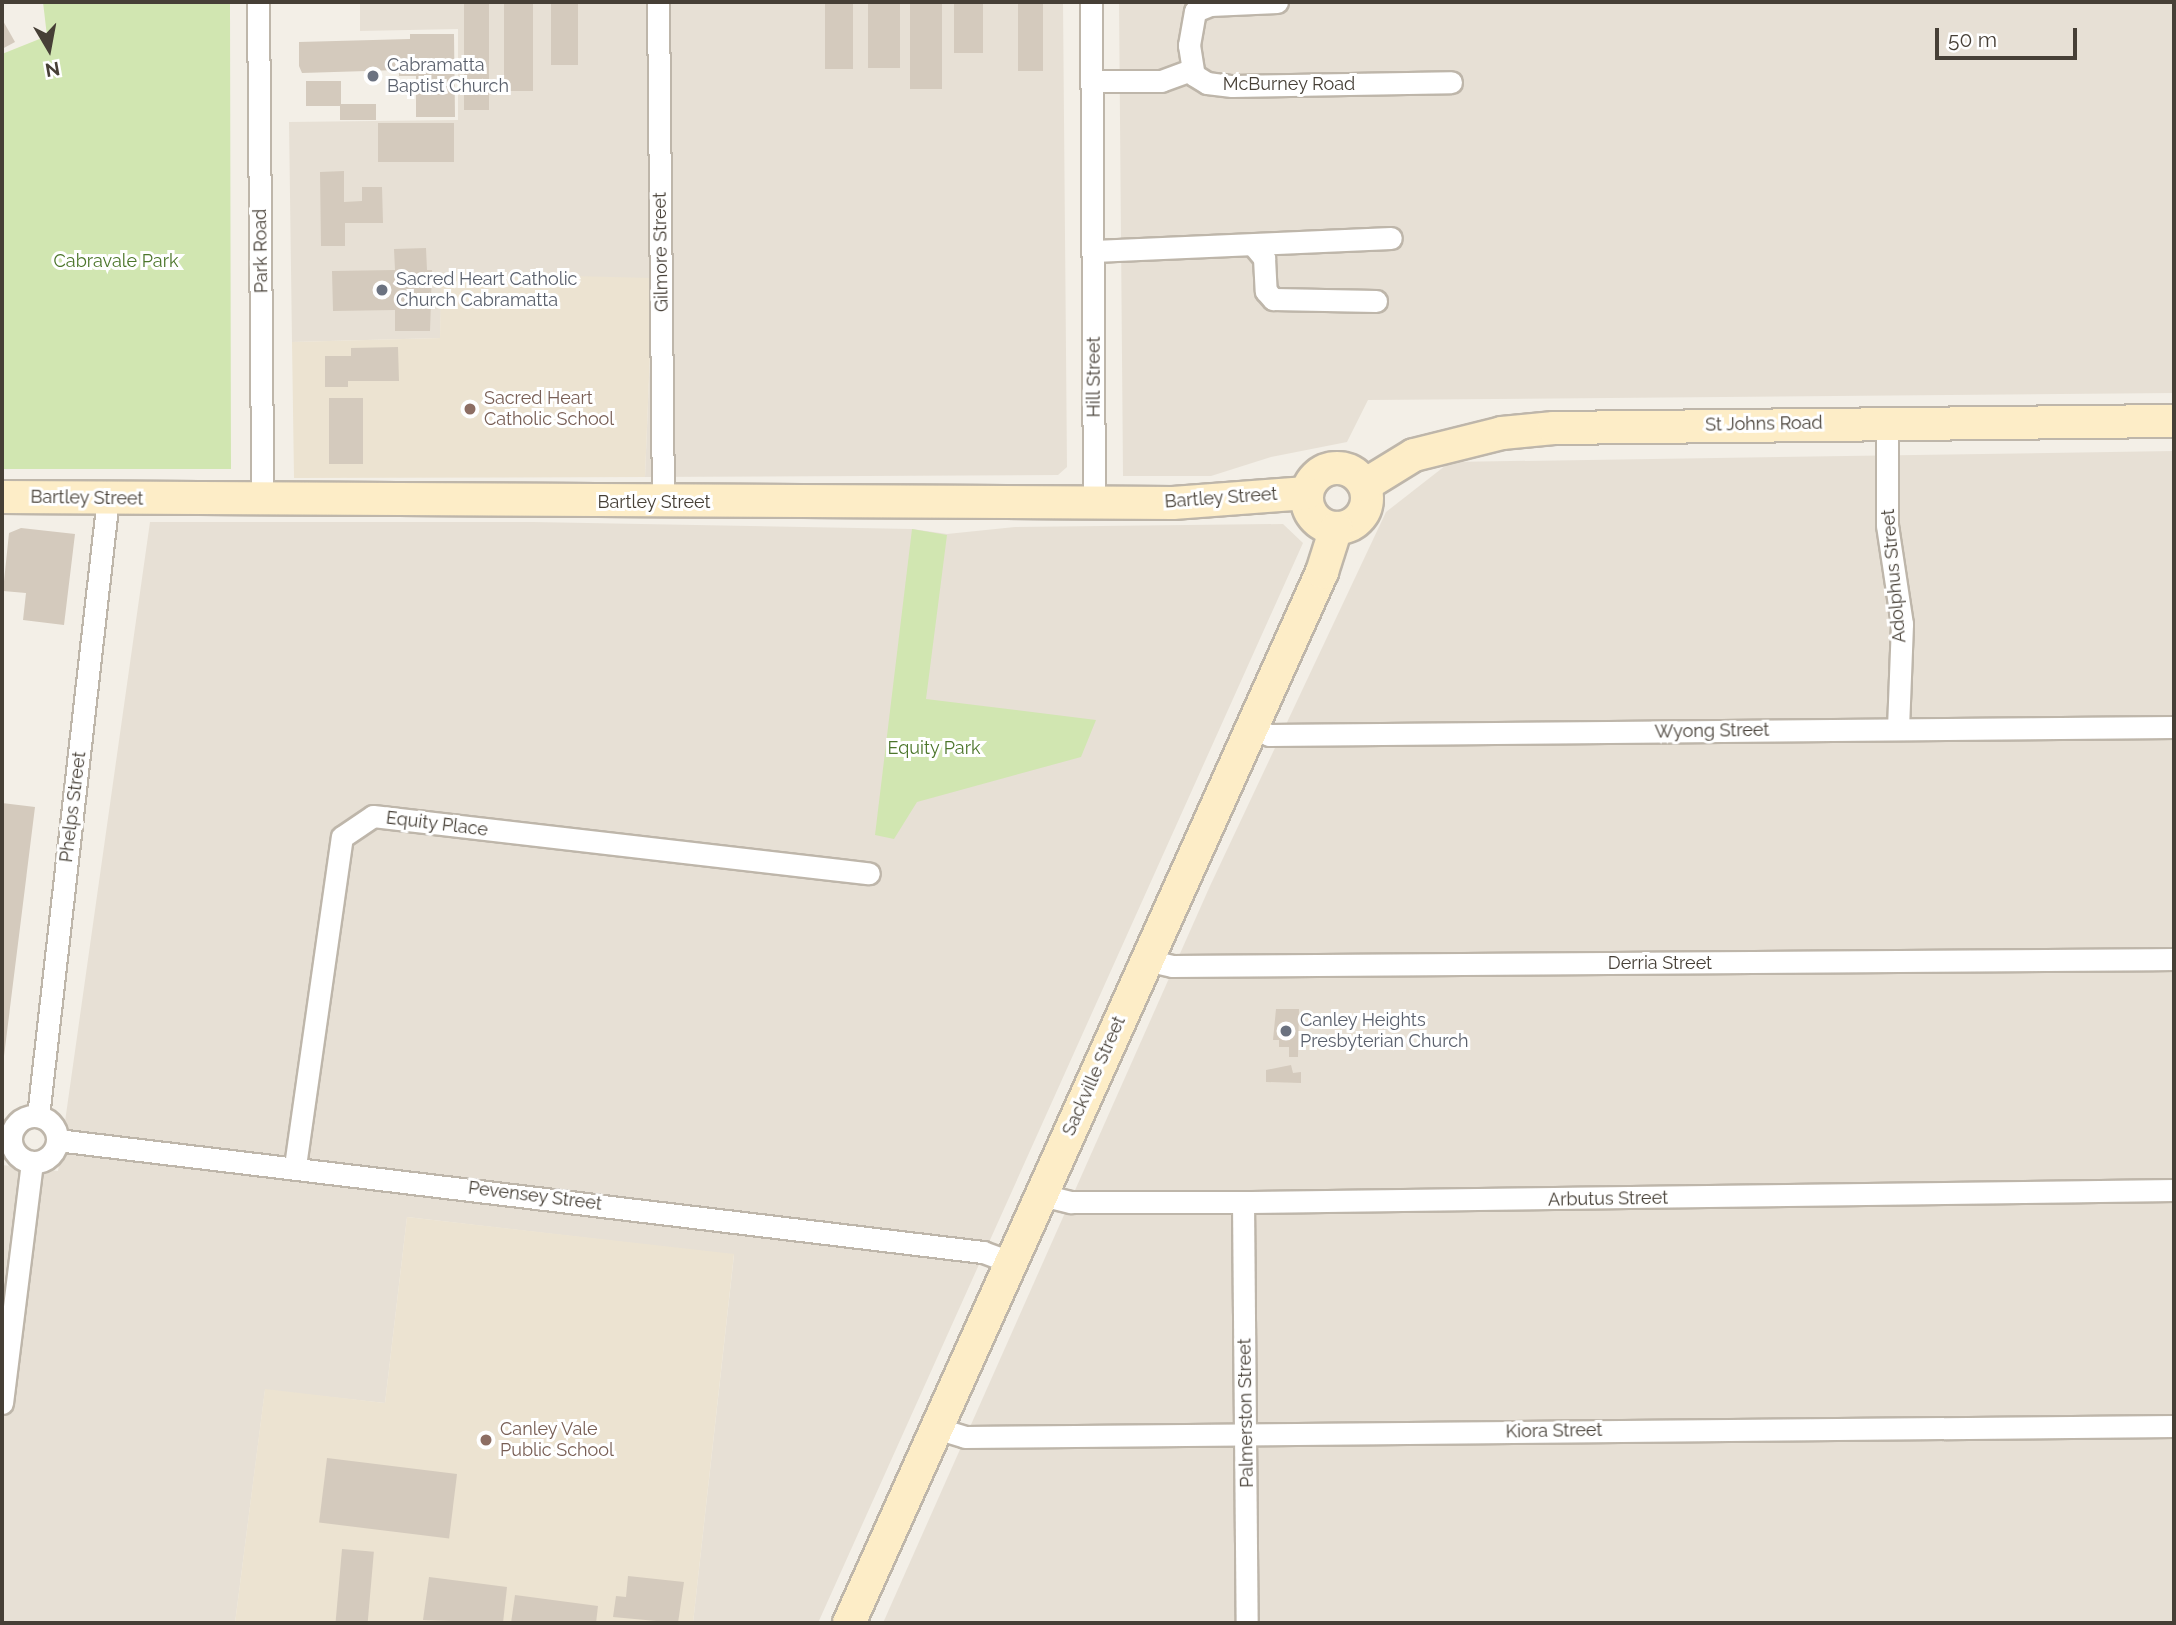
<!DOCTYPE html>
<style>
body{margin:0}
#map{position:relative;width:2176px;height:1625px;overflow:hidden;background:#f3efe7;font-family:Raleway,sans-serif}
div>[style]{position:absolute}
.residential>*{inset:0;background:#e7e0d5}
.education>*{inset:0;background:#ece3d1}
.green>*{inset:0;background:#d1e6b1}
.building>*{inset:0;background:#d4cabd;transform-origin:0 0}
.roads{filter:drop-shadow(2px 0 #beb6aa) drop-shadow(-2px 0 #beb6aa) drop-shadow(0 2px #beb6aa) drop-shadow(0 -2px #beb6aa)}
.minor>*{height:21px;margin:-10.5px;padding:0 10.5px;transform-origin:10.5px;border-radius:10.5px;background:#fff}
.minor>.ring{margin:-10.5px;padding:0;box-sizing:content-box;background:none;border:21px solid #fff;border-radius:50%}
.secondary>*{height:32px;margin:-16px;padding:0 16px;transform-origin:16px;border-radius:16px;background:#fdedc7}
.secondary>.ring{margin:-16px;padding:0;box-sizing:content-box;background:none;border:32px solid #fdedc7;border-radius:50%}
.dots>*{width:19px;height:19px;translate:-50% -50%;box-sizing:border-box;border:4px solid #fff;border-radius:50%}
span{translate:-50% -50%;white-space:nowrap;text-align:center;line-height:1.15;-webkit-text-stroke:6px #fff;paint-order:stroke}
.worship-label{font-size:18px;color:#5b616d}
.left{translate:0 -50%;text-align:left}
.street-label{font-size:18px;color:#463f36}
.park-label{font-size:18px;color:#4c762b}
.education-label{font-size:18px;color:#785e54}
.frame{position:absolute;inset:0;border:4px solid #463f36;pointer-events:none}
.north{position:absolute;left:14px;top:14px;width:70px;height:70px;-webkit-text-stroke:5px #fff;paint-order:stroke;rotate:170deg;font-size:19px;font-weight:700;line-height:28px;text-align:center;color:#463f36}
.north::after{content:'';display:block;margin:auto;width:24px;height:32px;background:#463f36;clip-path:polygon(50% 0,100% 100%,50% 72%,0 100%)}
.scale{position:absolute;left:1935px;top:28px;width:142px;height:32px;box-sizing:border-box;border:4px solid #463f36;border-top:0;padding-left:9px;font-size:21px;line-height:24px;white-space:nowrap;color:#463f36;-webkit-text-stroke:5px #fff;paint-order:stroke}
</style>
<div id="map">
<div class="residential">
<i style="clip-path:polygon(360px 2px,1063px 2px,1067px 467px,1058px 475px,645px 477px,653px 279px,442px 273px,440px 338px,292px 342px,289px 122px,458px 120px,458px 29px,360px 31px)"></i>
<i style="clip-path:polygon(1119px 2px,2174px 2px,2174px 393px,1368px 400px,1347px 442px,1271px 457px,1211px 476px,1123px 476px)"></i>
<i style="clip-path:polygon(2174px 451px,2174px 1623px,883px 1623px,1210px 886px,1386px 512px,1450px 462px)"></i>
<i style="clip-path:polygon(150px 522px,533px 522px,912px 529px,947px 534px,1015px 527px,1283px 524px,1303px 543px,818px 1623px,693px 1623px,734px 1255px,407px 1217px,385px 1403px,265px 1390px,235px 1623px,2px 1623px,2px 1165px,58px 1171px)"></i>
</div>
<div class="education">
<i style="clip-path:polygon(441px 273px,653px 278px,645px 477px,294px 478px,292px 342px,440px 338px)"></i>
<i style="clip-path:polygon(407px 1217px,734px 1254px,693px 1623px,235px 1623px,265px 1389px,385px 1403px)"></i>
</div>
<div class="green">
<i style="clip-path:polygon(43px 2px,230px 2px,231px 469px,2px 469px,2px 54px,47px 36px)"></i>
<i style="clip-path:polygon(912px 529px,947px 535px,926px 699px,1096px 720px,1081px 757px,917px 802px,894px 839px,875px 835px)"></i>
</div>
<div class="building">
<i style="left:464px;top:2px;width:25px;height:108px"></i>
<i style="left:504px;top:2px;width:29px;height:89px"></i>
<i style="left:551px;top:2px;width:27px;height:63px"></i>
<i style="left:825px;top:2px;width:28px;height:67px"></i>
<i style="left:868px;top:2px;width:32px;height:66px"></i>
<i style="left:910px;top:2px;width:32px;height:87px"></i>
<i style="left:954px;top:2px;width:29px;height:51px"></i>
<i style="left:1018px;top:2px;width:25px;height:69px"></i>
<i style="clip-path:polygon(2px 19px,15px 42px,2px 49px)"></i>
<i style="clip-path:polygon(410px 34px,454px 34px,455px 117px,416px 117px,416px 76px,399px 76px,399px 70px,302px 73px,299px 66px,299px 42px,410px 39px)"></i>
<i style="left:306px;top:81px;width:35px;height:25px"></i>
<i style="left:376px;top:104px;width:16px;height:36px;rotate:90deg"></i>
<i style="left:454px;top:123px;width:39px;height:76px;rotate:90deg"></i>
<i style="clip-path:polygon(344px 171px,344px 202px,362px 201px,362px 187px,382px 187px,383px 223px,345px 223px,345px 246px,321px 246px,320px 172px)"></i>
<i style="clip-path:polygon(426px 248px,427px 270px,432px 270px,430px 331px,395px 331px,395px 310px,333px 311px,332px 271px,395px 270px,394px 249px)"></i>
<i style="clip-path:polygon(398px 347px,399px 381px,348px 381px,348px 387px,325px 387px,325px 356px,351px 356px,351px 348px)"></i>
<i style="left:329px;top:398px;width:34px;height:66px"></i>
<i style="clip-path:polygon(21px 528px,75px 534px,64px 625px,23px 620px,26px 593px,3px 591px,9px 533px)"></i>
<i style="clip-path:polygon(2px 803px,35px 807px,3px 1064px,2px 1064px)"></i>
<i style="clip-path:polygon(1276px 1009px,1299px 1009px,1298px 1057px,1289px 1057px,1289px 1047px,1279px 1047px,1279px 1040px,1273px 1040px)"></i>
<i style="clip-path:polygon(1291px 1065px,1293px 1073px,1301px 1072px,1301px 1083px,1266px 1082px,1266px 1070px)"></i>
<i style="left:327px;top:1458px;width:131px;height:65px;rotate:7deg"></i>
<i style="left:342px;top:1549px;width:32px;height:75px;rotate:5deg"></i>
<i style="clip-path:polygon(628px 1576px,684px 1582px,678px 1623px,613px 1617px,616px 1596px,626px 1597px)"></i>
<i style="clip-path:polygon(429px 1577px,507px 1587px,503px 1623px,423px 1620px)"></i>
<i style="clip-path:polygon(515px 1595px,598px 1606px,596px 1623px,511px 1623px)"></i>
</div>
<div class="roads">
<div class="minor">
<i style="left:258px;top:2px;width:497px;rotate:89.5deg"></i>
<i style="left:658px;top:2px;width:500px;rotate:89.43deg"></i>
<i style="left:1091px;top:2px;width:500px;rotate:89.66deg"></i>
<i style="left:1277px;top:2px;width:67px;rotate:177.4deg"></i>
<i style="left:1210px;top:5px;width:16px;rotate:158deg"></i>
<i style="left:1195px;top:11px;width:35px;rotate:100deg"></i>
<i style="left:1189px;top:45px;width:30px;rotate:81deg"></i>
<i style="left:1194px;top:75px;width:15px;rotate:32deg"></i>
<i style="left:1207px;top:83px;width:25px;rotate:7deg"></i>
<i style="left:1232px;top:86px;width:219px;rotate:-1deg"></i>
<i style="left:1094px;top:81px;width:67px"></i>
<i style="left:1161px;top:81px;width:33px;rotate:-20deg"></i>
<i style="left:1254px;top:246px;width:16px;rotate:50deg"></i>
<i style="left:1264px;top:258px;width:33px;rotate:87deg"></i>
<i style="left:1266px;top:291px;width:11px;rotate:49deg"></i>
<i style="left:1273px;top:299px;width:103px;rotate:1.1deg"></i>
<i style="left:1094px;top:251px;width:297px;rotate:-2.5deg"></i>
<i style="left:1887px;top:423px;width:102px;rotate:90deg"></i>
<i style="left:1887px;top:525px;width:100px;rotate:81.4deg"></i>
<i style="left:1902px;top:624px;width:105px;rotate:92.2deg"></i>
<i style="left:1252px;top:727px;width:19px;rotate:25deg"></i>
<i style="left:1269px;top:735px;width:905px;rotate:-0.51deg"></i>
<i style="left:1146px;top:960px;width:27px;rotate:13deg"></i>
<i style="left:1172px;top:966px;width:1002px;rotate:-0.4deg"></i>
<i style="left:38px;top:1116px;width:622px;rotate:-83.54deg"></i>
<i class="ring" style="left:11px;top:1116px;width:25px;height:25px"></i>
<i style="left:57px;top:1140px;width:933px;rotate:6.9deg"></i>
<i style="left:983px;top:1252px;width:30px;rotate:20deg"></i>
<i style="left:295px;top:1166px;width:332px;rotate:-81.9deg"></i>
<i style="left:342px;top:837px;width:37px;rotate:-34deg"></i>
<i style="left:373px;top:816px;width:499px;rotate:6.6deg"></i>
<i style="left:1042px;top:1195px;width:30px;rotate:14deg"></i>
<i style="left:1071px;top:1202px;width:180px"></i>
<i style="left:1251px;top:1202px;width:923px;rotate:-0.74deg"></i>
<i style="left:1243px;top:1202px;width:421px;rotate:89.5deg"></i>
<i style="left:2px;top:1403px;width:243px;rotate:-82.9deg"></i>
<i style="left:936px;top:1428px;width:30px;rotate:17deg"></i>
<i style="left:965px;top:1437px;width:1209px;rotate:-0.52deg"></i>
</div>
<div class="secondary">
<i class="ring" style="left:1307px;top:468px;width:28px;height:28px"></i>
<i style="left:1365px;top:485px;width:57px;rotate:-31.5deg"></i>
<i style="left:1414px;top:455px;width:91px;rotate:-14deg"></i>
<i style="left:1502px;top:433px;width:52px;rotate:-5.5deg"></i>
<i style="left:1554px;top:428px;width:620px;rotate:-0.65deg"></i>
<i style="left:2px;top:497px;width:1171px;rotate:0.29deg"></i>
<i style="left:1173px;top:503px;width:134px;rotate:-4.3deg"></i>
<i style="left:849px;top:1623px;width:1153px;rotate:-65.77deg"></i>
<i style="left:1322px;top:572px;width:46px;rotate:-72.3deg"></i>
</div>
</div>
<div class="dots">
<i style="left:373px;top:76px;background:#6b7280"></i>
<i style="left:382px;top:290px;background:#6b7280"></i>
<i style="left:470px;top:409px;background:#8d6e63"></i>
<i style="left:1286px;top:1031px;background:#6b7280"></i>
<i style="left:486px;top:1440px;background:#8d6e63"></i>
</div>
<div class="worship-label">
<span class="left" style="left:387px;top:76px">Cabramatta<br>Baptist Church</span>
<span class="left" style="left:396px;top:290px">Sacred Heart Catholic<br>Church Cabramatta</span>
<span class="left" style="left:1300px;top:1031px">Canley Heights<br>Presbyterian Church</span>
</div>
<div class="street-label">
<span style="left:1289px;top:84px">McBurney Road</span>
<span style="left:261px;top:251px;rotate:-91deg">Park Road</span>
<span style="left:661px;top:252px;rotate:-91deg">Gilmore Street</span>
<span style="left:1094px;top:377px;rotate:-90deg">Hill Street</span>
<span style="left:1764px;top:424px;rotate:-1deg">St Johns Road</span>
<span style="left:87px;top:498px;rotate:1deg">Bartley Street</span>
<span style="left:1221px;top:498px;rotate:-4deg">Bartley Street</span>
<span style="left:654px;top:502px">Bartley Street</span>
<span style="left:1894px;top:576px;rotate:-95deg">Adolphus Street</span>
<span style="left:1712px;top:731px;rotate:-1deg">Wyong Street</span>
<span style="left:73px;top:807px;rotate:-83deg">Phelps Street</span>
<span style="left:437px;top:824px;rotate:7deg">Equity Place</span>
<span style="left:1660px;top:963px">Derria Street</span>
<span style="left:1094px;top:1076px;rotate:-66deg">Sackville Street</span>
<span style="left:535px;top:1196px;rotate:7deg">Pevensey Street</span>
<span style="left:1608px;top:1199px;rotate:-1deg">Arbutus Street</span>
<span style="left:1246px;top:1413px;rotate:-91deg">Palmerston Street</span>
<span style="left:1554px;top:1431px;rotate:-1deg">Kiora Street</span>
</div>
<div class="park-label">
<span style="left:116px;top:261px">Cabravale Park</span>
<span style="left:934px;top:748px">Equity Park</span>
</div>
<div class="education-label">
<span class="left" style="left:484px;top:409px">Sacred Heart<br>Catholic School</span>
<span class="left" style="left:500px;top:1440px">Canley Vale<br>Public School</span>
</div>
<div class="frame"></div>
<div class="north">N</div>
<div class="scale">50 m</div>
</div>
